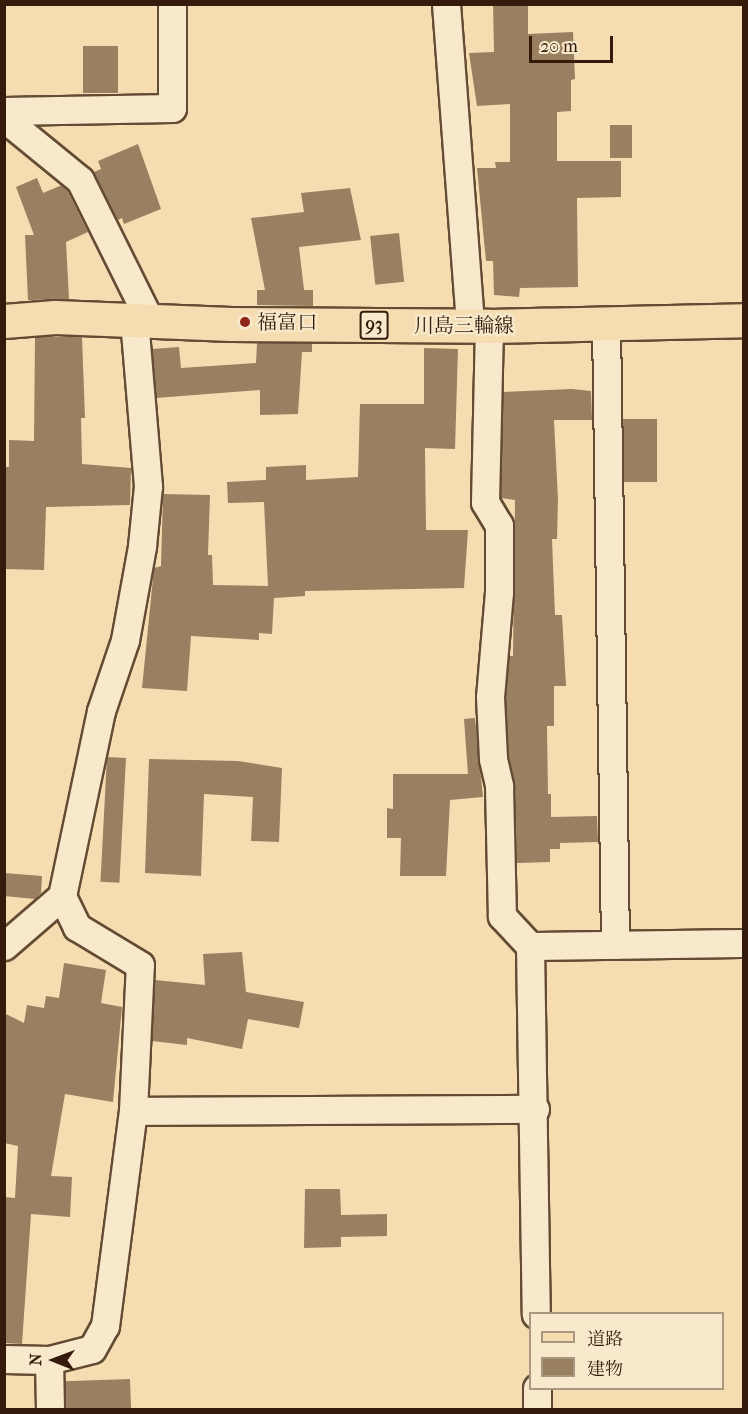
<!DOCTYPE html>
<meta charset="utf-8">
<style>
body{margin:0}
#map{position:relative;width:748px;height:1414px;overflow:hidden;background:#f5ddb1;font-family:"IM FELL French Canon","Noto Serif JP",serif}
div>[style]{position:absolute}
.building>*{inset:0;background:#988061;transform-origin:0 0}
.roads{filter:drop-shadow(2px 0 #644c34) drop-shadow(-2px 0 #644c34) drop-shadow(0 2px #644c34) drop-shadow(0 -2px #644c34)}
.street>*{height:27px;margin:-13.5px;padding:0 13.5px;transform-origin:13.5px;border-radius:13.5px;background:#f8e9cc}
.primary>*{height:33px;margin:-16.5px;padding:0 16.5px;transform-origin:16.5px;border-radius:16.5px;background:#f5ddb1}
.dots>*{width:16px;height:16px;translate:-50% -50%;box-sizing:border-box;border:3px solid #f8e9cc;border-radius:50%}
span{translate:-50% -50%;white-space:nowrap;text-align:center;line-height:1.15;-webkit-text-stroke:4.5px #f8e9cc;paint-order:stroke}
.shield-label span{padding:2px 4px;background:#f8e9cc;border:2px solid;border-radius:4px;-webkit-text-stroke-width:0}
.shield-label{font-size:18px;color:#341b0b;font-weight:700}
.poi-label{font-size:20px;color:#341b0b}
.left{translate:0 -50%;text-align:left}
.street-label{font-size:20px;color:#341b0b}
.frame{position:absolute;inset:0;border:6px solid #341b0b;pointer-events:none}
.legend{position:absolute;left:529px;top:1312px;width:195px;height:78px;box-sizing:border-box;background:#f8e9cc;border:2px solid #aa977f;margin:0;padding:8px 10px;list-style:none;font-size:18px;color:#341b0b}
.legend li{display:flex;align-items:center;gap:12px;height:30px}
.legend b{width:30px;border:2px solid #aa977f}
.north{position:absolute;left:24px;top:1330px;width:60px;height:60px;-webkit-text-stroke:4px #f8e9cc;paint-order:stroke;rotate:271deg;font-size:16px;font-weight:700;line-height:24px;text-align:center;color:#341b0b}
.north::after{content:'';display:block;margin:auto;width:21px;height:27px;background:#341b0b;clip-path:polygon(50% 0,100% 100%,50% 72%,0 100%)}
.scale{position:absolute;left:529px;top:36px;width:84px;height:27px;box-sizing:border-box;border:3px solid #341b0b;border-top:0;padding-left:8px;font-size:18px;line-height:21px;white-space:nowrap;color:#341b0b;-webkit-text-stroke:4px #f8e9cc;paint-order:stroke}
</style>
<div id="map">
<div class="building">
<i style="clip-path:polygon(493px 4px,528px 4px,528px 34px,573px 32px,575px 79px,571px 80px,571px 111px,557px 112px,557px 161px,621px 161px,621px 197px,577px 198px,578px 287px,520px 288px,519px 297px,494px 295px,493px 261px,486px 261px,477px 168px,496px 168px,495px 162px,510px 162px,510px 104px,477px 106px,469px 53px,494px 52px)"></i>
<i style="left:83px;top:46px;width:35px;height:47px"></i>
<i style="left:610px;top:125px;width:22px;height:33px"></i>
<i style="clip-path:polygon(138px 144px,161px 209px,124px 224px,122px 218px,118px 220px,94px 172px,101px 169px,98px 161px)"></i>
<i style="clip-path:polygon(37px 178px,43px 193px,62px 185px,67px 190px,88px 232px,66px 242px,69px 299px,28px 300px,25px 235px,34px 235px,16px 187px)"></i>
<i style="clip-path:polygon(350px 188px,361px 240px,299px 247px,304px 290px,313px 290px,313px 306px,257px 305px,257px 290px,265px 290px,251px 218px,304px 212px,301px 193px)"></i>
<i style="left:399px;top:233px;width:49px;height:29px;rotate:84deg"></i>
<i style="clip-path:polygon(35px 337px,82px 337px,85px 418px,81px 418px,82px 464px,131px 468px,130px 505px,46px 507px,44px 570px,4px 569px,4px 467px,9px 467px,9px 440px,34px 441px)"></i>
<i style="clip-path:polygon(257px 343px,312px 343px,312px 352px,302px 352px,298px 414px,260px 415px,260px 390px,156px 398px,152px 349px,179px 347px,181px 368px,256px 363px)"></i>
<i style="clip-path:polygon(424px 348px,458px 349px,455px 449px,425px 448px,426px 530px,468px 530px,464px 588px,305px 591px,305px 596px,274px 598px,272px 634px,259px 633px,259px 640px,191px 636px,187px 691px,142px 688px,154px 568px,161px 566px,163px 494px,210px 495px,208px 555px,212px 555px,213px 585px,268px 586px,264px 502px,228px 503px,227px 482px,266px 480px,266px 467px,306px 465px,306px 480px,358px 477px,360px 404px,424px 404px)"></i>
<i style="clip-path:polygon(572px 389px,591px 391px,592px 420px,554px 420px,558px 500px,557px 539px,552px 539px,555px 615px,562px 615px,566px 686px,554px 686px,554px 726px,547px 726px,548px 794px,551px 794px,551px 817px,597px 816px,598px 842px,560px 843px,560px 849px,550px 849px,550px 862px,517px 863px,515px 786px,509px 757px,506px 701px,509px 656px,513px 656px,515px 500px,501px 498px,503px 392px)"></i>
<i style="left:623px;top:419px;width:34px;height:63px"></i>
<i style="clip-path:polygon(475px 718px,483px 797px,450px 800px,446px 876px,400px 876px,401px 838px,387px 838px,387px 808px,393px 809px,393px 774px,468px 774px,464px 719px)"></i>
<i style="left:107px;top:757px;width:19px;height:125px;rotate:3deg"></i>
<i style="clip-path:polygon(149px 759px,238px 761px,282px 768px,279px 842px,251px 841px,253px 797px,204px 794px,201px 876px,145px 873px)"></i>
<i style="clip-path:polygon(4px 873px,42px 876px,41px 893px,35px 899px,4px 896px)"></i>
<i style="clip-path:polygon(242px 952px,246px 992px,304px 1002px,299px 1028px,248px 1019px,242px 1049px,187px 1038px,187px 1045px,152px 1041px,155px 980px,205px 985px,203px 954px)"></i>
<i style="clip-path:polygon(64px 963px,106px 970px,101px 1003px,122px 1007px,113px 1102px,65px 1094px,51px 1176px,72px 1177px,70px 1217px,31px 1214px,22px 1344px,4px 1343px,4px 1197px,15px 1198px,18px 1146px,4px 1143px,4px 1013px,24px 1023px,27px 1005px,44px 1008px,46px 996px,59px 998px)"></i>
<i style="clip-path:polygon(305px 1189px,340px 1189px,341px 1215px,387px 1214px,387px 1236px,341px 1237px,341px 1247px,304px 1248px)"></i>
<i style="left:130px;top:1379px;width:31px;height:65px;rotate:88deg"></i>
</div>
<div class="roads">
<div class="street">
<i style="left:446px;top:4px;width:322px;rotate:85.7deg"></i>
<i style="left:4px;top:111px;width:168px;rotate:-1deg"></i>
<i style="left:172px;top:108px;width:104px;rotate:-90deg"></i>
<i style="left:4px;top:118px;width:98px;rotate:39.2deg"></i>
<i style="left:80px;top:180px;width:157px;rotate:63.6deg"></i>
<i style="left:606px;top:323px;width:622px;rotate:89.17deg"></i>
<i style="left:489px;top:326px;width:176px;rotate:91.3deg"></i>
<i style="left:485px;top:502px;width:27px;rotate:59deg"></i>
<i style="left:499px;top:525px;width:67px;rotate:90deg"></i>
<i style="left:499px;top:592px;width:105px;rotate:94.9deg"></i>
<i style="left:490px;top:697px;width:62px;rotate:87.2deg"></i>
<i style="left:493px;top:759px;width:28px;rotate:77deg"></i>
<i style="left:499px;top:786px;width:130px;rotate:88.7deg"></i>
<i style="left:502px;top:916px;width:41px;rotate:47deg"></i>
<i style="left:530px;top:946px;width:368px;rotate:89.1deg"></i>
<i style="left:4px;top:946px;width:77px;rotate:-40.8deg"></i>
<i style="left:62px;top:896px;width:189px;rotate:-78.1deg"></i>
<i style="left:101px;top:711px;width:75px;rotate:-71.3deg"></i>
<i style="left:125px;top:640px;width:96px;rotate:-79.7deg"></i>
<i style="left:142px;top:546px;width:60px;rotate:-84.3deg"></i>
<i style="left:148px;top:486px;width:167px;rotate:-94.8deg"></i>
<i style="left:530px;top:946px;width:214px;rotate:-0.8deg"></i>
<i style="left:133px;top:1111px;width:402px;rotate:-0.3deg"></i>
<i style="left:4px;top:1359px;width:45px;rotate:1.3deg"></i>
<i style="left:537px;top:1388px;width:22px;rotate:90deg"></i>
<i style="left:50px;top:1410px;width:50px;rotate:-91.1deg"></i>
<i style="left:49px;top:1360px;width:44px;rotate:-14.3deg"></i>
<i style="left:92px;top:1349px;width:26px;rotate:-61deg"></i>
<i style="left:105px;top:1326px;width:217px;rotate:-82.6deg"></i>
<i style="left:133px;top:1111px;width:146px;rotate:-87.3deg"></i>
<i style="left:140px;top:965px;width:74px;rotate:-148.9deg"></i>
<i style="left:77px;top:927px;width:34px;rotate:-116deg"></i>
</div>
<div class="primary">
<i style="left:4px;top:321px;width:51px;rotate:-4.5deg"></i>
<i style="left:55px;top:317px;width:176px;rotate:2.3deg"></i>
<i style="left:231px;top:324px;width:258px;rotate:0.4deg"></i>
<i style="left:489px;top:326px;width:255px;rotate:-1.3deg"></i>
</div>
</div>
<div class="dots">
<i style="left:245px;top:322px;background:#8f2418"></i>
</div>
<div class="shield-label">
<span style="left:374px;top:325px">93</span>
</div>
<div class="poi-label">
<span class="left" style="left:257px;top:322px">福富口</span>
</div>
<div class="street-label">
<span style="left:464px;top:325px">川島三輪線</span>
</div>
<div class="frame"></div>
<ul class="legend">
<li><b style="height:8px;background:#f5ddb1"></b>道路</li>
<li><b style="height:16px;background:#988061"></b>建物</li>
</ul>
<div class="north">N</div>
<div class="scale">20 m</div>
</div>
